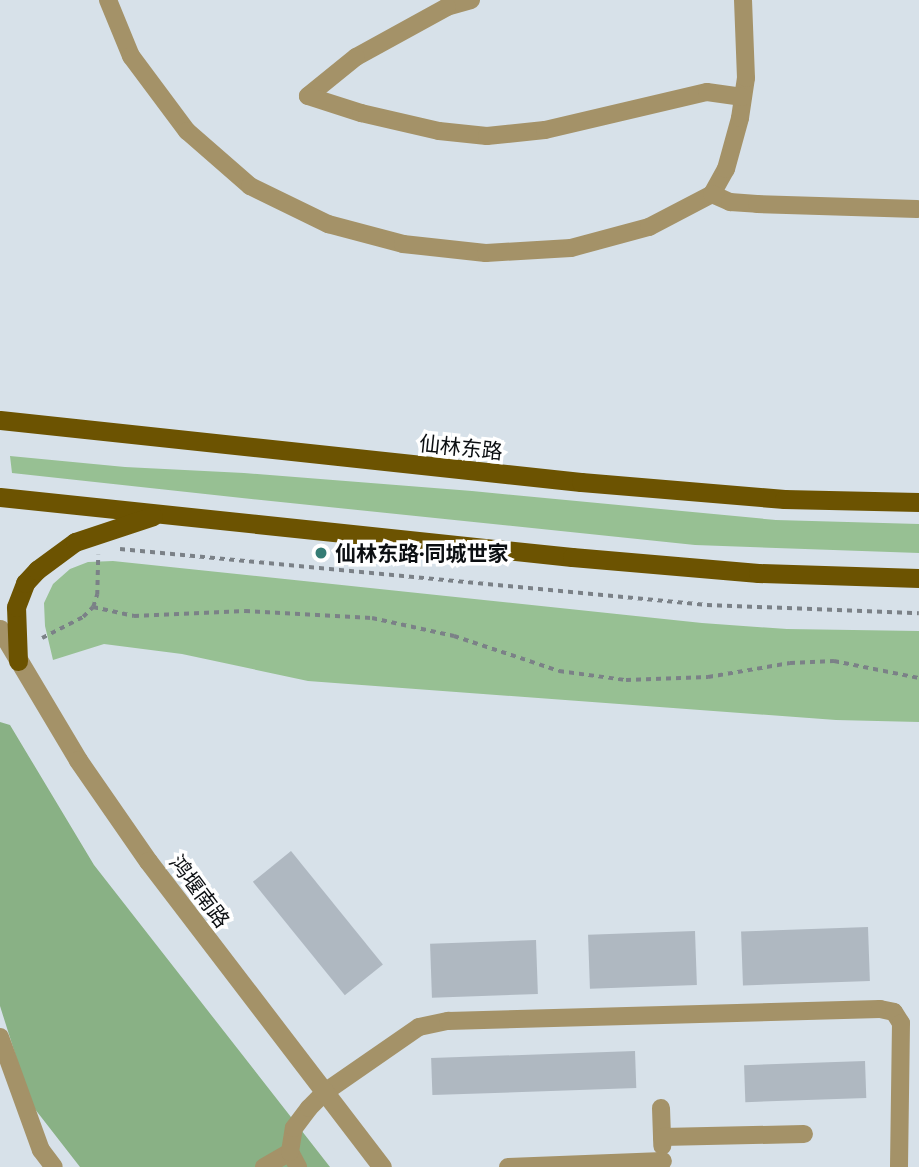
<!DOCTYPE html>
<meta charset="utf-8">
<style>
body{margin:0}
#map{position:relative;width:919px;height:1167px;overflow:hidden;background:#d7e1e9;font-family:Commissioner,"Noto Sans SC",sans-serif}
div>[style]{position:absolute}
.green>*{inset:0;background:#97c093}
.forest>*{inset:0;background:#89b185}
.building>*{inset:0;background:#afb8c1;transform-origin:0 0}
.path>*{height:3.5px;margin-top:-1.75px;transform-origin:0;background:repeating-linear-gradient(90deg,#7b8187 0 5px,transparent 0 10px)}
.minor>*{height:18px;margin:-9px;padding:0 9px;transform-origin:9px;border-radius:9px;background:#a49268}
.tertiary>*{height:19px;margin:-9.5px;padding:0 9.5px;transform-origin:9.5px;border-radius:9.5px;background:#a49268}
.primary>*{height:19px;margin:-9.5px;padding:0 9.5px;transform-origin:9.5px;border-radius:9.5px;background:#6c5301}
.dots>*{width:19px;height:19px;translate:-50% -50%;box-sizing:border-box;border:4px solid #fff;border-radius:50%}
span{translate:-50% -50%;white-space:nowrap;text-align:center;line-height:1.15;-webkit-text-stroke:7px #fff;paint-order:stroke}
.street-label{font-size:21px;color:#0c0f12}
.poi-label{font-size:21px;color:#0c0f12;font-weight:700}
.left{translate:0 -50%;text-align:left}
</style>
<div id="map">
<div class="green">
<i style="clip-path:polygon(10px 456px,125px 467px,244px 473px,472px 491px,776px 520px,919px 524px,919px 553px,695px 545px,242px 498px,12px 473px)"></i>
<i style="clip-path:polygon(113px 561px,702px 623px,787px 629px,919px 631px,919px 722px,836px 720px,308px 681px,182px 654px,104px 644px,53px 660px,45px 626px,44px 603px,53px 584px,70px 569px,88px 562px)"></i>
</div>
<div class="forest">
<i style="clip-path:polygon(0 722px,10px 725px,94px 865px,330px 1167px,80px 1167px,31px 1104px,0 1006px)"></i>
</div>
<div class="building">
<i style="left:291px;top:851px;width:146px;height:49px;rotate:51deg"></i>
<i style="left:868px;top:927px;width:54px;height:127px;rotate:88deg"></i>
<i style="left:695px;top:931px;width:54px;height:107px;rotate:88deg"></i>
<i style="left:536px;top:940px;width:54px;height:106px;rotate:88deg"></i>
<i style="left:635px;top:1051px;width:37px;height:204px;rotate:88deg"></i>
<i style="left:865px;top:1061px;width:37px;height:121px;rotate:88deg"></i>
</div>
<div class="path">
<i style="left:120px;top:549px;width:590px;rotate:5.45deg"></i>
<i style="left:707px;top:605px;width:212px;rotate:2.2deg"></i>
<i style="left:93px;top:607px;width:42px;rotate:12.4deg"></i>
<i style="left:134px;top:616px;width:111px;rotate:-2.6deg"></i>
<i style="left:245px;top:611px;width:127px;rotate:3.2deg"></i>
<i style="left:372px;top:618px;width:84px;rotate:12.4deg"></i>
<i style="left:454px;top:636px;width:111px;rotate:18.4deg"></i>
<i style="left:559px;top:671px;width:68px;rotate:7.7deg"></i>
<i style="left:626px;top:680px;width:82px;rotate:-2.1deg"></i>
<i style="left:708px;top:677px;width:83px;rotate:-9.7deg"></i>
<i style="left:790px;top:663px;width:44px;rotate:-2.6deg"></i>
<i style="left:834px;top:661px;width:87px;rotate:11.3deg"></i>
<i style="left:42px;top:638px;width:46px;rotate:-27.1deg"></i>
<i style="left:83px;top:617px;width:14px;rotate:-45deg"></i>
<i style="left:93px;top:607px;width:13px;rotate:-72deg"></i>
<i style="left:97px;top:595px;width:40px;rotate:-88.6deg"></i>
</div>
<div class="minor">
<i style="left:108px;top:0;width:61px;rotate:67.7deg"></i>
<i style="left:131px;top:56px;width:94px;rotate:53.3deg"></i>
<i style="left:187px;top:131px;width:84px;rotate:41.1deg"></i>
<i style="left:250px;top:186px;width:87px;rotate:26deg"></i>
<i style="left:328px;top:224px;width:78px;rotate:14.9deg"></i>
<i style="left:403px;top:244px;width:83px;rotate:6.2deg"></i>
<i style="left:486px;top:253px;width:85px;rotate:-3.4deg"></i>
<i style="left:571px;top:248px;width:81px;rotate:-15.1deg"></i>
<i style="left:649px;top:227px;width:71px;rotate:-27.6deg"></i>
<i style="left:712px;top:194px;width:29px;rotate:-61deg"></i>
<i style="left:726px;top:169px;width:53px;rotate:-74.6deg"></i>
<i style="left:740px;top:118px;width:40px;rotate:-81.5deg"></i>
<i style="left:746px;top:78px;width:78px;rotate:-92.2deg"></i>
<i style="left:471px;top:0;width:25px;rotate:164deg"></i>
<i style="left:447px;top:7px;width:104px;rotate:151.2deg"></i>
<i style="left:356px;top:57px;width:62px;rotate:140.9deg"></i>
<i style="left:308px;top:96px;width:56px;rotate:17.8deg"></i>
<i style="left:361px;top:113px;width:80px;rotate:13deg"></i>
<i style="left:439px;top:131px;width:48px;rotate:5.9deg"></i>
<i style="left:487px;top:136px;width:58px;rotate:-5.9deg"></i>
<i style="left:545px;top:130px;width:166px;rotate:-13.2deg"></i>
<i style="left:707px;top:92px;width:36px;rotate:8deg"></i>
<i style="left:712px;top:194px;width:20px;rotate:24deg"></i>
<i style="left:730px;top:202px;width:27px;rotate:4deg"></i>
<i style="left:757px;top:204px;width:160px;rotate:1.8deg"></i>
<i style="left:0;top:1037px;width:120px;rotate:70.1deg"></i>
<i style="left:41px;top:1150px;width:21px;rotate:53deg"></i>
<i style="left:661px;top:1108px;width:38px;rotate:88deg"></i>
<i style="left:662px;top:1137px;width:142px;rotate:-1.2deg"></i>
<i style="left:264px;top:1167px;width:30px;rotate:-30deg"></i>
<i style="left:298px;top:1167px;width:17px;rotate:-118deg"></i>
<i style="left:290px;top:1152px;width:24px;rotate:-81deg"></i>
<i style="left:294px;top:1128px;width:25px;rotate:-53deg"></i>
<i style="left:309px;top:1108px;width:23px;rotate:-45deg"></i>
<i style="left:325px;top:1092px;width:114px;rotate:-34.7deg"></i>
<i style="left:419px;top:1027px;width:30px;rotate:-12deg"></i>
<i style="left:448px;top:1021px;width:432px;rotate:-1.6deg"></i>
<i style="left:880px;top:1009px;width:14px;rotate:12deg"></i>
<i style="left:894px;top:1012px;width:13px;rotate:58deg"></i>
<i style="left:901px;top:1023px;width:144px;rotate:90.8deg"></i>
<i style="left:508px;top:1167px;width:155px;rotate:-2.2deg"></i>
</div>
<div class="tertiary">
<i style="left:0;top:629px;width:152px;rotate:59.2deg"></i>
<i style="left:78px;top:760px;width:123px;rotate:55.3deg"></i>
<i style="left:148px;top:861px;width:385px;rotate:52.6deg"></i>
</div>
<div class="primary">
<i style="left:0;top:420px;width:584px;rotate:6.09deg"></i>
<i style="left:581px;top:482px;width:204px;rotate:4.8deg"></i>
<i style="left:784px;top:499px;width:135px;rotate:1.3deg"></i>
<i style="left:0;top:497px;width:575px;rotate:5.99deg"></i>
<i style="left:572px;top:557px;width:187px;rotate:4.9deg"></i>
<i style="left:758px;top:573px;width:161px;rotate:1.8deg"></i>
<i style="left:18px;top:661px;width:54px;rotate:-92.1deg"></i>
<i style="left:16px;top:607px;width:26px;rotate:-69deg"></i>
<i style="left:25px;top:583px;width:18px;rotate:-47deg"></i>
<i style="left:37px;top:570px;width:47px;rotate:-36.4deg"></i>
<i style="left:75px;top:542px;width:82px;rotate:-18.4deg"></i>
</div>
<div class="dots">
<i style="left:321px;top:553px;background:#357c75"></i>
</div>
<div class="street-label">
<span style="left:461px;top:447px;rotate:6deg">仙林东路</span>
<span style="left:200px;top:891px;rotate:53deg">鸿堰南路</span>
</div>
<div class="poi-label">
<span class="left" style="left:335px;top:553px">仙林东路·同城世家</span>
</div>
</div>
